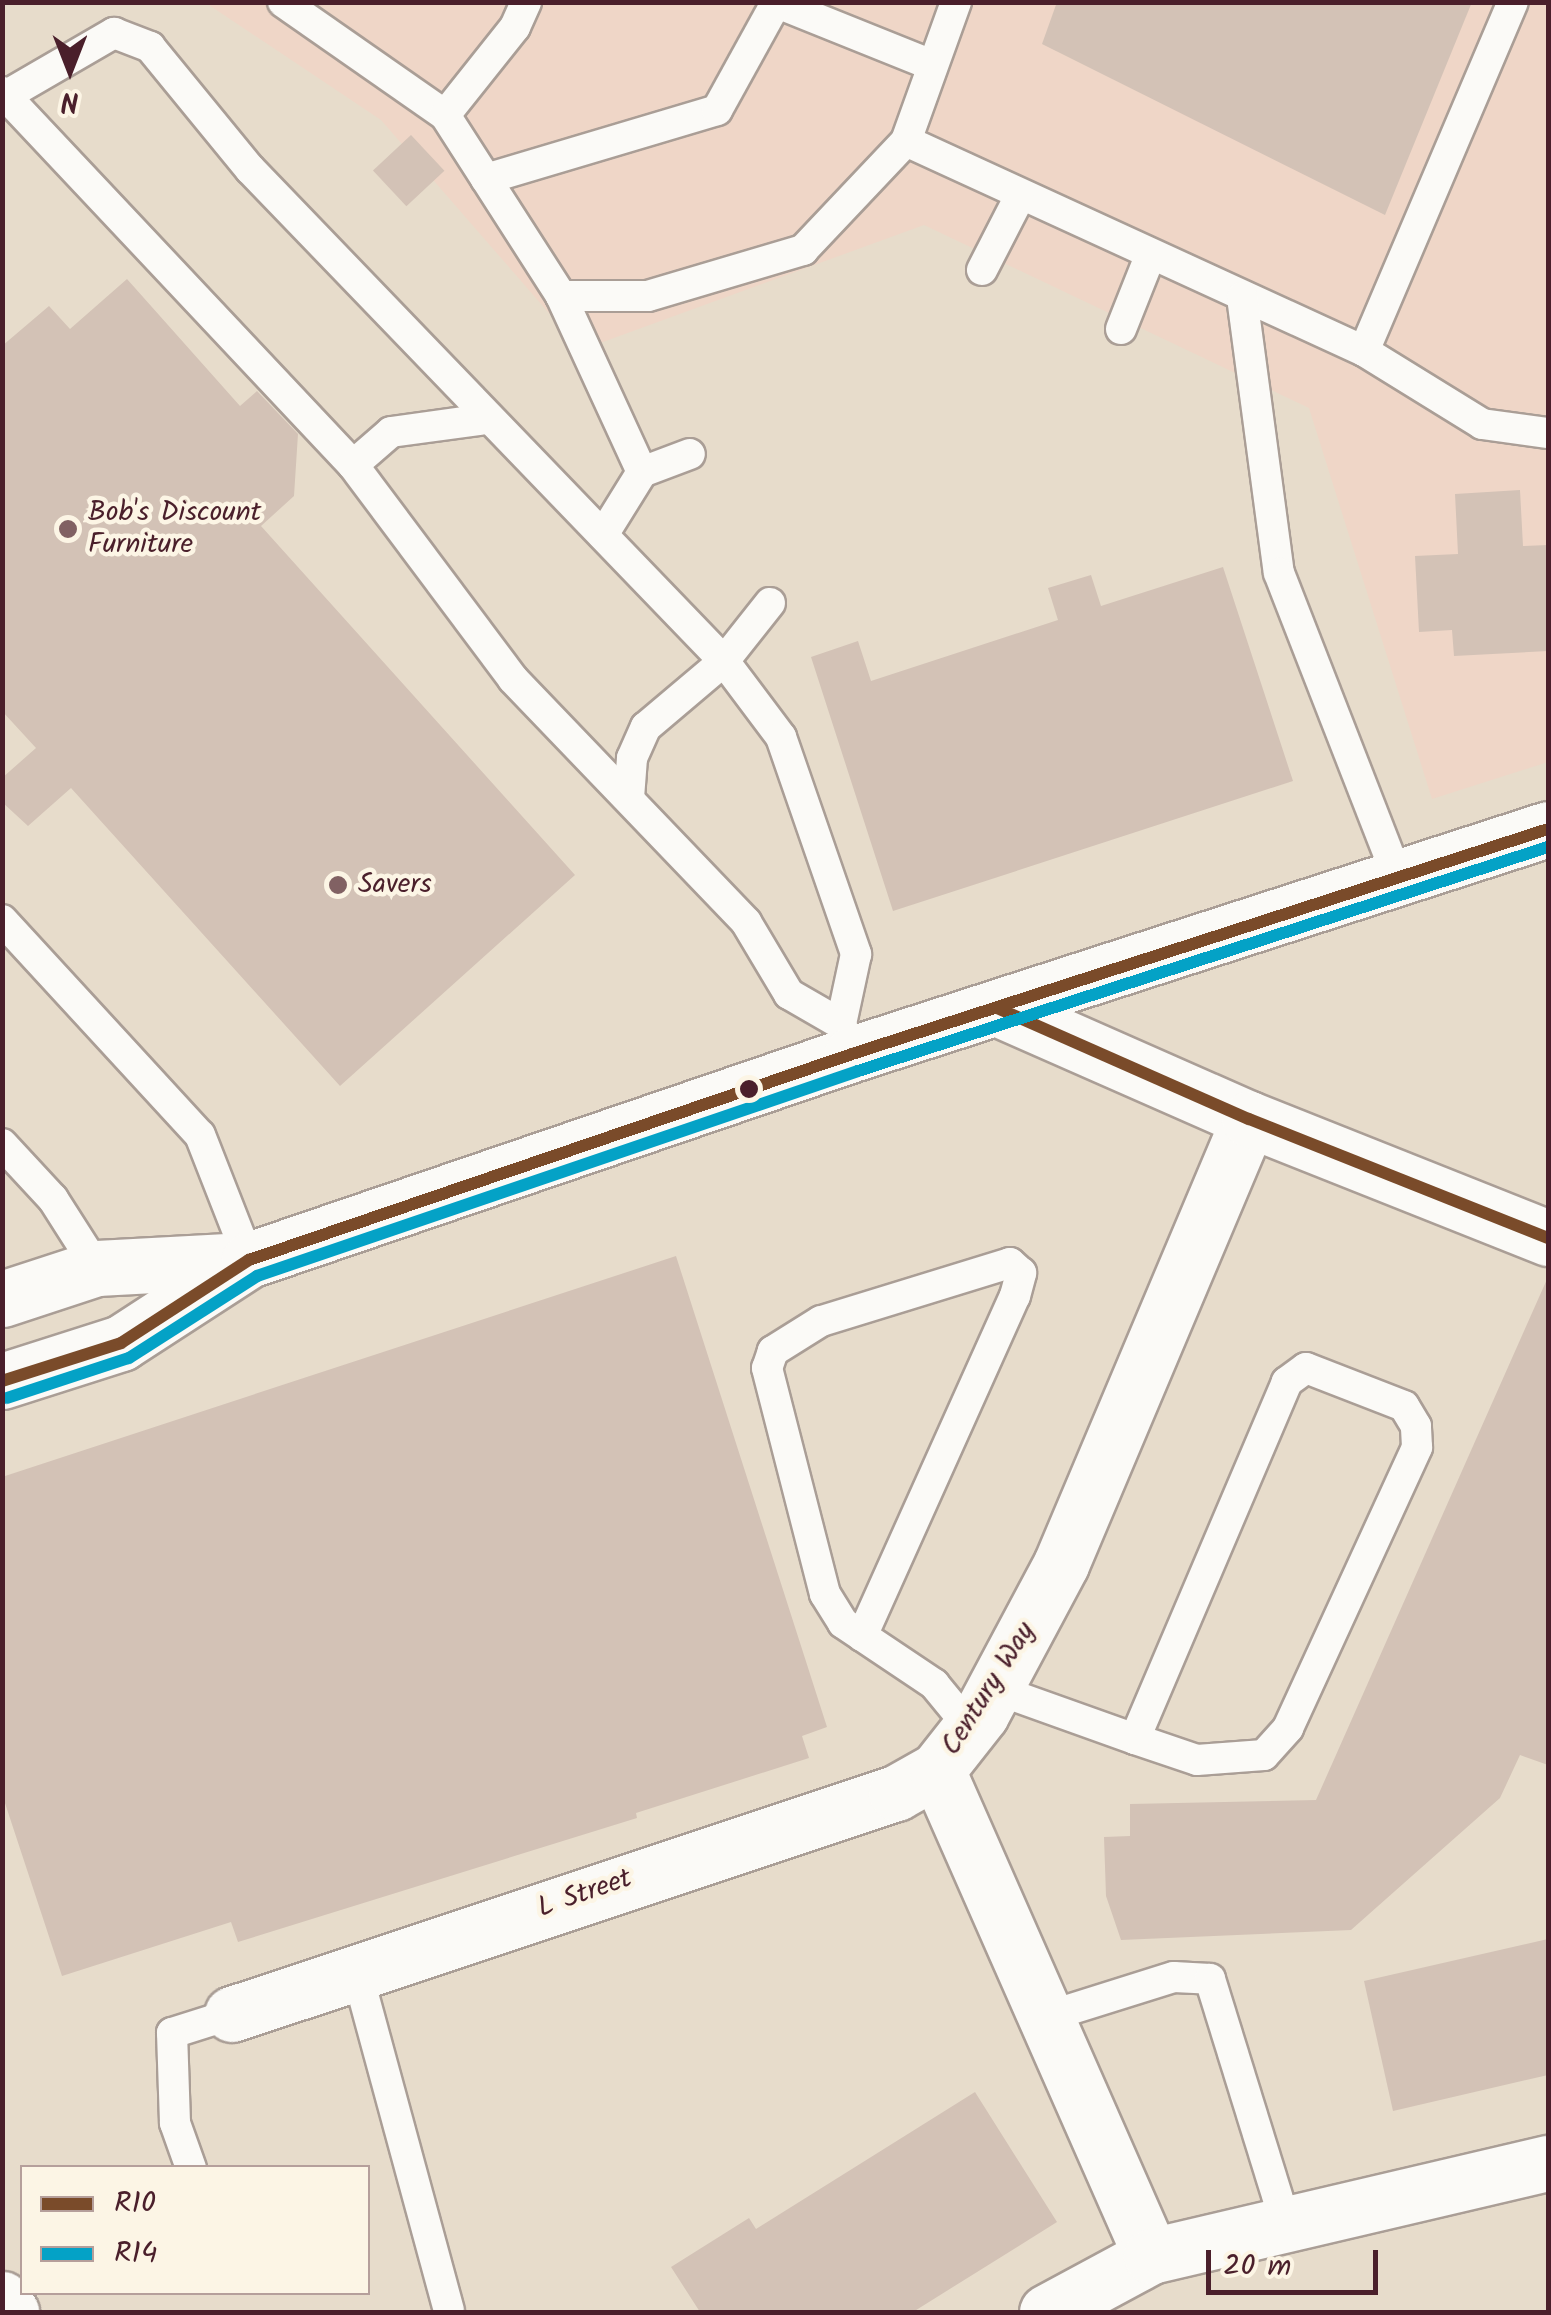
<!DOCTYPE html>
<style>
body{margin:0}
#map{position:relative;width:1551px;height:2315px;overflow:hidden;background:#e7dccb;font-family:Kalam,sans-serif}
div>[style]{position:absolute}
.built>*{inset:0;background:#efd6c7}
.building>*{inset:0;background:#d3c2b6;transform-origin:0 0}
.roads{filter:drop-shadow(2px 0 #aa9e96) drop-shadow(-2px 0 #aa9e96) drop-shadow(0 2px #aa9e96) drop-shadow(0 -2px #aa9e96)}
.service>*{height:30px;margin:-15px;padding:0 15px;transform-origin:15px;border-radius:15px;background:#fbfaf7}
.minor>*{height:55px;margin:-27.5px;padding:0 27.5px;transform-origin:27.5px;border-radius:27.5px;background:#fbfaf7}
.tertiary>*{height:55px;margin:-27.5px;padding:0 27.5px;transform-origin:27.5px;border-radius:27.5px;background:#fbfaf7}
.primary>*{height:55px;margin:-27.5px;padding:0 27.5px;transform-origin:27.5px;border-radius:27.5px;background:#fbfaf7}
.motorway>*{height:55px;margin:-27.5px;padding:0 27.5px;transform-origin:27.5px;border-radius:27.5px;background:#fbfaf7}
.bus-1>*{height:12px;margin:-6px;padding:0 6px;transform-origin:6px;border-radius:6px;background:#7a4b2a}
.bus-2>*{height:12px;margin:-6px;padding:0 6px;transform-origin:6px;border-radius:6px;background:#04a2c6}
.dots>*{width:28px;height:28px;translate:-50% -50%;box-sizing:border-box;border:5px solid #fcf5e5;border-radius:50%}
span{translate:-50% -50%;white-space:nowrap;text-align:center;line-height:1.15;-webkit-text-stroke:9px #fcf5e5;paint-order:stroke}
.poi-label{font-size:28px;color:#4a1f2b}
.left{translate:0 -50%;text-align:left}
.street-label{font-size:28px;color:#4a1f2b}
.frame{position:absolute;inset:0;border:5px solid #4a1f2b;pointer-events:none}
.legend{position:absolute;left:20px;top:2165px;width:350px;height:130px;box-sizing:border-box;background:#fcf5e5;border:2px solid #b59f9b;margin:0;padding:12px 18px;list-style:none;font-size:30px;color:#4a1f2b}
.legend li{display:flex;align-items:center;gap:20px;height:50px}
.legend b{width:50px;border:2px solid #b59f9b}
.north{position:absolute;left:20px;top:20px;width:100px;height:100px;-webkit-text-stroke:8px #fcf5e5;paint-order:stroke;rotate:180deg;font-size:28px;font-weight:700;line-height:40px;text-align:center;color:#4a1f2b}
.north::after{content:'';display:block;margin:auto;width:35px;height:45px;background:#4a1f2b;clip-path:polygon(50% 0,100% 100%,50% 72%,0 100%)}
.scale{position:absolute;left:1206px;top:2250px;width:172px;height:45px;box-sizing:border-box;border:5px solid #4a1f2b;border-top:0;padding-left:12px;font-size:30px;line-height:35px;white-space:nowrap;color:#4a1f2b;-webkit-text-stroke:8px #fcf5e5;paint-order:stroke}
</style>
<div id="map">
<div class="built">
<i style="clip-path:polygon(206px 3px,1548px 3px,1548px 762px,1432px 799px,1309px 408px,924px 225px,581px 350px,381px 120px)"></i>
</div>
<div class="building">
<i style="clip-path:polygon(1057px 2px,1472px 2px,1385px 215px,1042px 44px)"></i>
<i style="left:411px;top:135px;width:49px;height:52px;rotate:47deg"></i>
<i style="clip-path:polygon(127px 279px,240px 406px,257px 391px,298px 434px,294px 496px,261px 526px,575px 875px,340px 1086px,71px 788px,28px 826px,2px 802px,2px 778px,36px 748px,2px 711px,2px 346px,49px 306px,70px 329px)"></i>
<i style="clip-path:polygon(1520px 490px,1523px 546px,1548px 545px,1548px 651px,1454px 656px,1452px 630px,1419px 632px,1415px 556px,1458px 554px,1455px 494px)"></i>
<i style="clip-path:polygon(1223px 567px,1293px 781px,893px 911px,811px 657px,858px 641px,871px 681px,1058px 620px,1048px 588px,1091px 575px,1101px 606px)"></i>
<i style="clip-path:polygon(676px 1256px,827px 1727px,802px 1736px,809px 1758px,636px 1813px,637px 1818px,238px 1942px,231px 1922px,62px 1976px,2px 1794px,2px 1477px)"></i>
<i style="clip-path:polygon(1548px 1277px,1548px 1765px,1520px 1755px,1500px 1798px,1351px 1930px,1121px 1940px,1106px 1896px,1104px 1837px,1130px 1836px,1130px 1804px,1316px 1800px)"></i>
<i style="clip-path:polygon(1548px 1939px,1548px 2075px,1393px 2111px,1364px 1981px)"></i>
<i style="clip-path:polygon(975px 2092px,1057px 2222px,913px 2312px,700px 2312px,671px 2267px,749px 2218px,756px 2229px)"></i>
</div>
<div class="roads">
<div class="service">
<i style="left:283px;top:2px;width:198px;rotate:34.9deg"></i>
<i style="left:445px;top:115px;width:215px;rotate:57.3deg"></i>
<i style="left:561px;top:296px;width:87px"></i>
<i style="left:648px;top:296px;width:162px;rotate:-16.5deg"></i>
<i style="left:803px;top:250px;width:150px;rotate:-46.6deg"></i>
<i style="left:906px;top:141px;width:504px;rotate:24.63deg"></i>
<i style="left:1364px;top:351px;width:139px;rotate:31.7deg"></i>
<i style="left:1482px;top:424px;width:67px;rotate:7.8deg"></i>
<i style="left:775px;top:2px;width:169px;rotate:21.9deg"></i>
<i style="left:2px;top:92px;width:512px;rotate:46.74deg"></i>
<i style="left:353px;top:465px;width:267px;rotate:53.2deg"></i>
<i style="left:513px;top:679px;width:337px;rotate:46.2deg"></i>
<i style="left:746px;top:922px;width:84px;rotate:59.2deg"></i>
<i style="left:789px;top:994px;width:60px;rotate:30deg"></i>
<i style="left:7px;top:95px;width:124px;rotate:-30.1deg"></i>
<i style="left:114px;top:33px;width:39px;rotate:21deg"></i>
<i style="left:150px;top:47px;width:158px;rotate:50.7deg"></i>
<i style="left:250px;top:169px;width:683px;rotate:46.07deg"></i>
<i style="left:724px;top:661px;width:95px;rotate:53.1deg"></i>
<i style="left:781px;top:737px;width:230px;rotate:70.9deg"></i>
<i style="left:856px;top:954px;width:72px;rotate:102.1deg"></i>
<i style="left:841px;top:1024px;width:32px;rotate:70deg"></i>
<i style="left:445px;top:115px;width:112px;rotate:-51.5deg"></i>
<i style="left:515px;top:27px;width:27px;rotate:-66deg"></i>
<i style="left:906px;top:141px;width:148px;rotate:-70.2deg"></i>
<i style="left:486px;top:179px;width:241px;rotate:-16.6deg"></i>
<i style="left:717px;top:110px;width:122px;rotate:-61.1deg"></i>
<i style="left:982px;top:270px;width:81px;rotate:-62.8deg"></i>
<i style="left:561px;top:296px;width:194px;rotate:65.3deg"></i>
<i style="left:642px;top:472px;width:74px;rotate:121.8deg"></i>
<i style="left:1242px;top:297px;width:278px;rotate:82.4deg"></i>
<i style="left:1279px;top:573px;width:327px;rotate:68.7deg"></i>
<i style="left:1121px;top:329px;width:79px;rotate:-68.3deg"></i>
<i style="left:1364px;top:351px;width:379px;rotate:-66.9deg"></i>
<i style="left:353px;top:465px;width:50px;rotate:-41deg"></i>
<i style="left:391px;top:432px;width:96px;rotate:-7.8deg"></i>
<i style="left:642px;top:472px;width:51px;rotate:-20.6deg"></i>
<i style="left:629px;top:798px;width:40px;rotate:-85.7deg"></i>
<i style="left:632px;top:758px;width:34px;rotate:-66deg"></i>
<i style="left:646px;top:727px;width:102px;rotate:-40.2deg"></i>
<i style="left:724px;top:661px;width:74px;rotate:-51.6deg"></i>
<i style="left:2px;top:920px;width:292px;rotate:47.4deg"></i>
<i style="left:200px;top:1135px;width:134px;rotate:68.6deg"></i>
<i style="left:2px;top:1144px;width:75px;rotate:47.2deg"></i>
<i style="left:53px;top:1199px;width:82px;rotate:57.5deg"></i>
<i style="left:862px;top:1636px;width:373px;rotate:-65.8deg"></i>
<i style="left:1015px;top:1296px;width:24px;rotate:-75deg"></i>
<i style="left:1021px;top:1273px;width:15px;rotate:-138deg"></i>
<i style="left:1010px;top:1263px;width:198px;rotate:162.9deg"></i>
<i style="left:821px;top:1321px;width:57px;rotate:148deg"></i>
<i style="left:773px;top:1351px;width:18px;rotate:109deg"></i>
<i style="left:767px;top:1368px;width:233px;rotate:75.6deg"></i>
<i style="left:825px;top:1594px;width:34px;rotate:58deg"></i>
<i style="left:843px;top:1623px;width:110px;rotate:33.8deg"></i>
<i style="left:934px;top:1684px;width:58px;rotate:50.6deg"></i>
<i style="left:995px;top:1689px;width:149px;rotate:19.7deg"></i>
<i style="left:1135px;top:1739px;width:65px;rotate:18.7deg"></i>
<i style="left:1197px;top:1760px;width:67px;rotate:-4.3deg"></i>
<i style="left:1264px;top:1755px;width:36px;rotate:-48deg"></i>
<i style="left:1288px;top:1728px;width:309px;rotate:-65.3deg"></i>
<i style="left:1417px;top:1447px;width:21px;rotate:-93deg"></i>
<i style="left:1416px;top:1426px;width:23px;rotate:-121deg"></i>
<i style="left:1404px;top:1406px;width:105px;rotate:-158.8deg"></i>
<i style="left:1306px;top:1368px;width:24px;rotate:144deg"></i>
<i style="left:1287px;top:1382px;width:388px;rotate:113.1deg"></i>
<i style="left:357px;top:1972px;width:350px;rotate:74.8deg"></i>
<i style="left:1046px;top:2017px;width:134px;rotate:-17.4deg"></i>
<i style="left:1174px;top:1977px;width:36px;rotate:3deg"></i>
<i style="left:1210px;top:1979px;width:257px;rotate:72.8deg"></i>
<i style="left:191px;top:2168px;width:48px;rotate:-109.6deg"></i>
<i style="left:175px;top:2123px;width:90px;rotate:-91.9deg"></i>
<i style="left:172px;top:2033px;width:63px;rotate:-17.6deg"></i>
</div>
<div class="minor">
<i style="left:232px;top:2014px;width:700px;rotate:-18.41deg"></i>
<i style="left:896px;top:1793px;width:47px;rotate:-29.3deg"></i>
<i style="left:1151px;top:2256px;width:531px;rotate:-113.77deg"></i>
<i style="left:937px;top:1770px;width:71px;rotate:-51.8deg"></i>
<i style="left:981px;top:1714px;width:170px;rotate:-61.9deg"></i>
<i style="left:1061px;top:1564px;width:483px;rotate:-67.1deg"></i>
<i style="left:1047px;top:2312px;width:118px;rotate:-28.3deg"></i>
<i style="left:1151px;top:2256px;width:408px;rotate:-13.2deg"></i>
</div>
<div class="tertiary">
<i style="left:997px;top:1008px;width:275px;rotate:23.8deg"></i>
<i style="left:1249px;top:1119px;width:322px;rotate:21.7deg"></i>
</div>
<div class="primary">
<i style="left:2px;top:1299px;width:100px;rotate:-18.1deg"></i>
<i style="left:97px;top:1268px;width:149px;rotate:-3.1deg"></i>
<i style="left:2px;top:1381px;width:125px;rotate:-17.7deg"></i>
<i style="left:121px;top:1343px;width:153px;rotate:-33deg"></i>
<i style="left:249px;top:1260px;width:637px;rotate:-18.86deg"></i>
<i style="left:852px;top:1054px;width:731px;rotate:-17.91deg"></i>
</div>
<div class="motorway">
<i style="left:2px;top:2299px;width:16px;rotate:55deg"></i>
</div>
</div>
<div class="bus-1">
<i style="left:997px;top:1008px;width:275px;rotate:23.8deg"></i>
<i style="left:1249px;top:1119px;width:322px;rotate:21.7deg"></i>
<i style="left:2px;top:1381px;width:125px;rotate:-17.7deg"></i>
<i style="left:121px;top:1343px;width:153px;rotate:-33deg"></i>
<i style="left:249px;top:1260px;width:637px;rotate:-18.86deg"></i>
<i style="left:852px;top:1054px;width:731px;rotate:-17.91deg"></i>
</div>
<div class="bus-2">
<i style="left:7px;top:1398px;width:128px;rotate:-18.2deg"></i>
<i style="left:129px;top:1358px;width:152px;rotate:-32.6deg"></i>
<i style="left:257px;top:1276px;width:635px;rotate:-18.83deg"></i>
<i style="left:858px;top:1071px;width:725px;rotate:-17.99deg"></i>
</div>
<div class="dots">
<i style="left:68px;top:529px;background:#816163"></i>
<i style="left:338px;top:885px;background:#816163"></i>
<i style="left:749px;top:1089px;background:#4a1f2b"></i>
</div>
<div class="poi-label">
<span class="left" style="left:88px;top:529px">Bob's Discount<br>Furniture</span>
<span class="left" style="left:358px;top:885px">Savers</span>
</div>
<div class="street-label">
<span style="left:989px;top:1689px;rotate:-58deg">Century Way</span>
<span style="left:585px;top:1894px;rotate:-19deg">L Street</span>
</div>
<div class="frame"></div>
<ul class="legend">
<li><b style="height:12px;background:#7a4b2a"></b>R10</li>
<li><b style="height:12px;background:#04a2c6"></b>R14</li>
</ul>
<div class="north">N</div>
<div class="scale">20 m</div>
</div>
